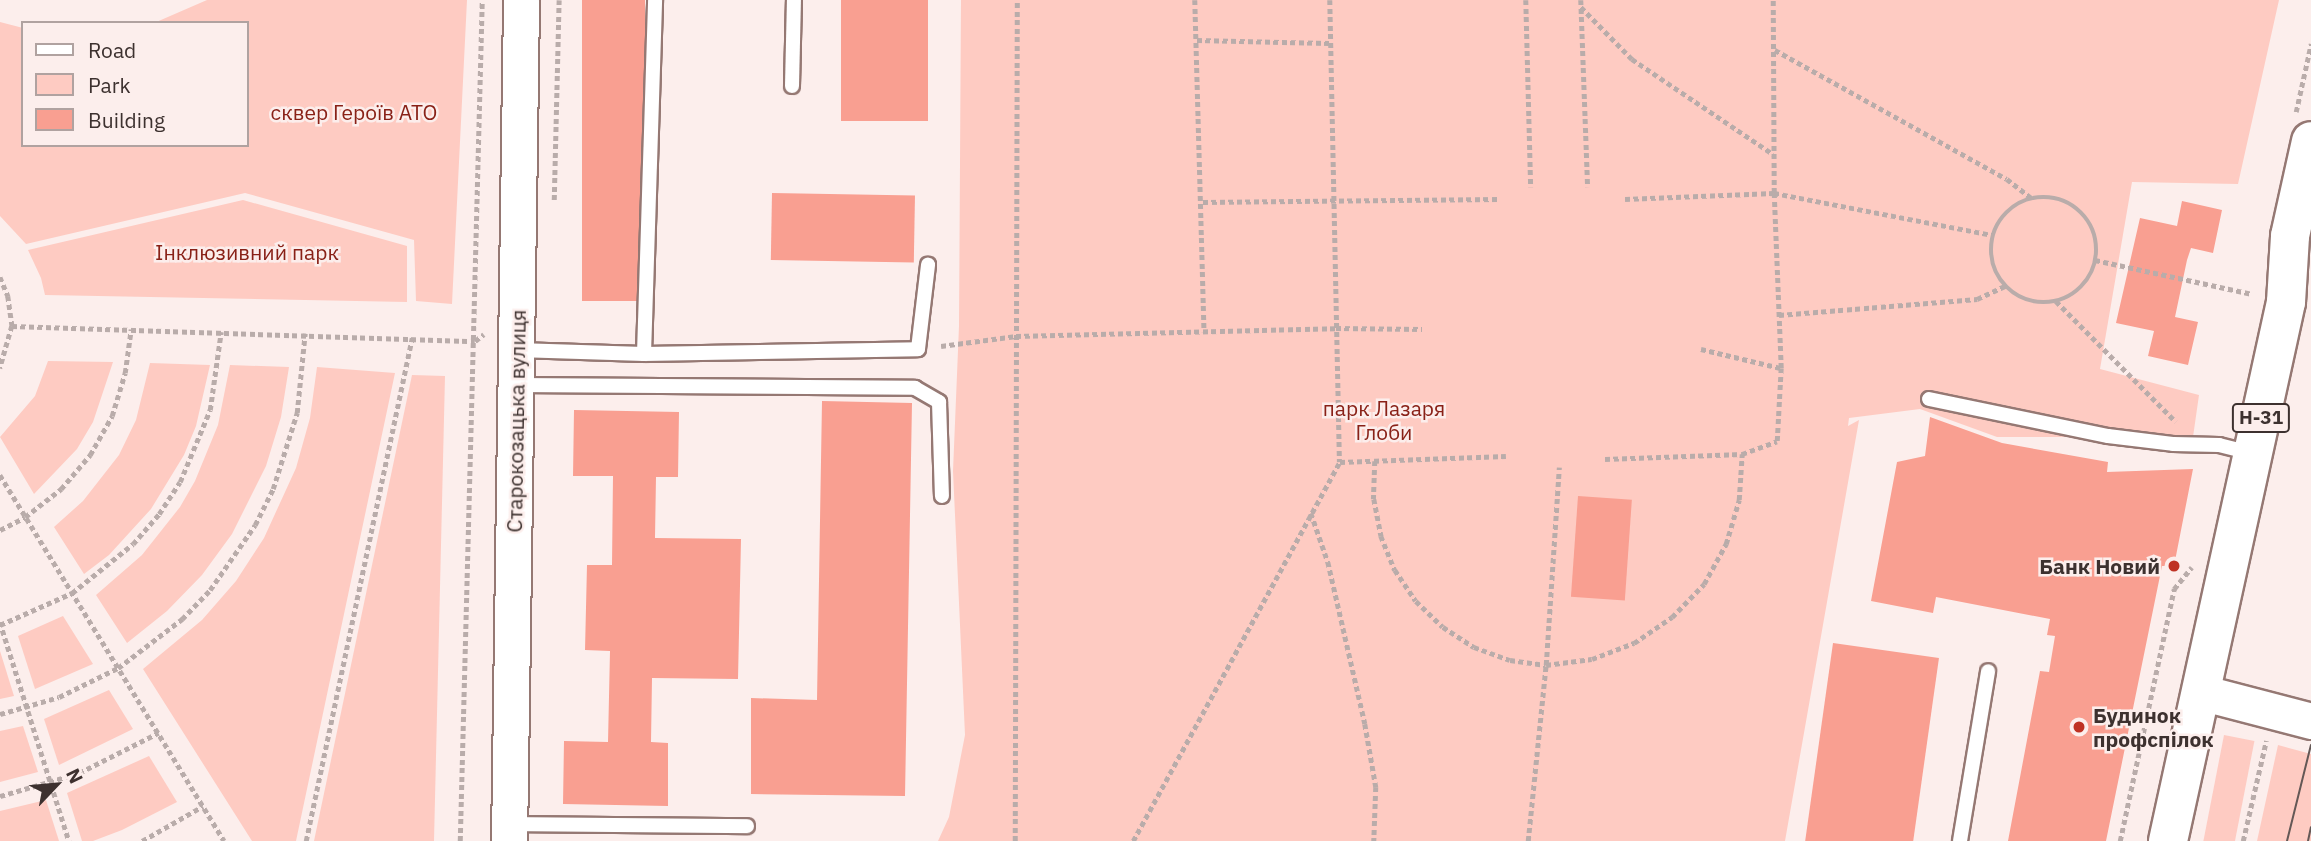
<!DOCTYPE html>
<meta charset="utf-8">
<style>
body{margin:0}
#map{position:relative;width:2311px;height:841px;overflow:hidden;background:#fceeec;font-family:"IBM Plex Sans",sans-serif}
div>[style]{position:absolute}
.green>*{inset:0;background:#fecbc2;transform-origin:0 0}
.building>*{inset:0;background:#f99f91;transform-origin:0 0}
.path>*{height:4.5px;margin-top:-2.25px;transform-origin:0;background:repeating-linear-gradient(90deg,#b9acaa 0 5px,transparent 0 8.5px)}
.path>.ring{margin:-2.25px;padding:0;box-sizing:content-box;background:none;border:4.5px solid #b9acaa;border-radius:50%}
.roads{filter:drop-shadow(2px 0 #957873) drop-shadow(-2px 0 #957873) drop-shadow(0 2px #957873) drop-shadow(0 -2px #957873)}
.service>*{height:14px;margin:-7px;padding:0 7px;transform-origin:7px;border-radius:7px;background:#fff}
.tertiary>*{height:35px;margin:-17.5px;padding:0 17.5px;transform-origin:17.5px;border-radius:17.5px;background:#fff}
.primary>*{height:38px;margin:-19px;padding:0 19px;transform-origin:19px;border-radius:19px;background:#fff}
.tram>*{height:2px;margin:-1px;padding:0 1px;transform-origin:1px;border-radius:1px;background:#645856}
.dots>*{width:19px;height:19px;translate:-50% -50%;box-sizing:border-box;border:4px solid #fceeec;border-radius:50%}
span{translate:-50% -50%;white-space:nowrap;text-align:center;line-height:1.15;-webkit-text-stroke:5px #fceeec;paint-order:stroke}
.shield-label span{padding:2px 5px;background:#fceeec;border:2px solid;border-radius:5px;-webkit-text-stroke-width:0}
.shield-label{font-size:19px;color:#3d312f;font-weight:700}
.park-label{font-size:21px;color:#892117}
.street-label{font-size:21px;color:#3d312f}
.poi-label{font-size:21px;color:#3d312f;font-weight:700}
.right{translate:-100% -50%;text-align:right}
.left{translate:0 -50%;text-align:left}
.legend{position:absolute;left:21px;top:21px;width:228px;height:126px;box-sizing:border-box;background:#fceeec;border:2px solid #b0a2a0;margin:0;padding:9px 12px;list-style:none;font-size:21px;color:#3d312f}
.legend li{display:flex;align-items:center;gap:14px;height:35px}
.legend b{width:35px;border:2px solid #b0a2a0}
.north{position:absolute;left:21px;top:750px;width:70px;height:70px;-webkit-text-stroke:5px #fceeec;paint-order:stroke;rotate:64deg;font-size:19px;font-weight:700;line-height:28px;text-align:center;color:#3d312f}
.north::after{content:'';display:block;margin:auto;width:24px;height:32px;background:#3d312f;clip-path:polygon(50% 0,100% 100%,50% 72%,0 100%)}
</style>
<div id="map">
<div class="green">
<i style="clip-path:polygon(207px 0,467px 0,452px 304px,416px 301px,414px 240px,245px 193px,26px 244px,0 216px,0 22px,23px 28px,23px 145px,247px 145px,247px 23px,154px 23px)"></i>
<i style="clip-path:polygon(961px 0,2279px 0,2238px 184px,2132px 182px,2100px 369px,2199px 395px,2193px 437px,1997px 437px,1920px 409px,1849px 418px,1848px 426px,1859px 420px,1785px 841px,938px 841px,949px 817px,965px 735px,953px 471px,959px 326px)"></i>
<i style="clip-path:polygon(243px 200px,407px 246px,407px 302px,45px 295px,41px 278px,28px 250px)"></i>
<i style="clip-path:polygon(48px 361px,113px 362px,93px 422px,77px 449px,34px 494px,0 437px,35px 396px)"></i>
<i style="clip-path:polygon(150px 363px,210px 365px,196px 426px,184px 455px,151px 509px,109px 555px,84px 574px,54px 527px,83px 501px,119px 455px,136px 420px)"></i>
<i style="clip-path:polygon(230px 365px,289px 367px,281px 417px,266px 466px,232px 534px,202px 575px,167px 611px,127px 643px,96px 595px,142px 555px,180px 507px,195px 481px,218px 425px)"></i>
<i style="clip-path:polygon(317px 367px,395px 373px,296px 841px,252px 841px,143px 669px,202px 620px,236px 581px,264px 538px,296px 468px,310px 418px)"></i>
<i style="clip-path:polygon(412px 375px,445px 376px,434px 841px,314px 841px)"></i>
<i style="clip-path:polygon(63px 616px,93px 664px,35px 689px,18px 636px)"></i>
<i style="clip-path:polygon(0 651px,14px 696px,0 699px)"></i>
<i style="clip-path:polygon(109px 690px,133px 729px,59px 765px,44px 719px)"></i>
<i style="clip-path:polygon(23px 726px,38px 772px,0 782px,0 731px)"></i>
<i style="left:2224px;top:735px;width:31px;height:109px;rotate:11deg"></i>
<i style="clip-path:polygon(2278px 745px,2311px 754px,2311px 841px,2257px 841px)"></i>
<i style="clip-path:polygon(149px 756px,177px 802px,122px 830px,93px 841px,82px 841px,67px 793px)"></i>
<i style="clip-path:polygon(46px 800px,59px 841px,0 841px,0 811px)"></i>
</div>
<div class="building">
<i style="left:582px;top:0;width:63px;height:301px"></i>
<i style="left:841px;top:0;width:87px;height:121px"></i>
<i style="left:772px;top:193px;width:143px;height:67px;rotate:1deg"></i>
<i style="clip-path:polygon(2182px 201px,2222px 210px,2213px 253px,2191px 248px,2187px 260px,2175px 317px,2198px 322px,2188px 365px,2148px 356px,2154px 331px,2116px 323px,2140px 218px,2177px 226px)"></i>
<i style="clip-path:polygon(822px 401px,912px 403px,905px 796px,751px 794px,751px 698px,817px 700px)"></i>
<i style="clip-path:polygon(574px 410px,679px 412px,678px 477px,656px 477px,655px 538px,741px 539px,738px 679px,652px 678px,651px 742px,668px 743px,668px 806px,563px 804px,564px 741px,608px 742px,610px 651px,585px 650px,587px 565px,612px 565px,613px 476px,573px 476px)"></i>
<i style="clip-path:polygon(1930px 417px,2002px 443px,2108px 462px,2107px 472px,2193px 469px,2174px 566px,2162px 566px,2106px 841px,2008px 841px,2040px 671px,2049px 672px,2055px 636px,2047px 635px,2050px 619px,1936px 597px,1933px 613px,1871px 601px,1897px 462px,1925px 456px)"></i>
<i style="left:1578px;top:496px;width:54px;height:101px;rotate:4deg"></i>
<i style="left:1833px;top:643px;width:107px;height:200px;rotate:8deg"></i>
</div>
<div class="path">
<i style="left:1195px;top:0;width:332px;rotate:88.4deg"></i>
<i style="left:1330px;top:0;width:462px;rotate:88.8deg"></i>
<i style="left:1340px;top:462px;width:166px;rotate:-2.1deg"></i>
<i style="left:1526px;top:0;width:187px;rotate:88.5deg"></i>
<i style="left:1581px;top:0;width:187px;rotate:87.9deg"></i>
<i style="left:1581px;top:7px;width:73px;rotate:45.6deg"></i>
<i style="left:1632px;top:59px;width:170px;rotate:34deg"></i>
<i style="left:1197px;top:40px;width:132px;rotate:1.3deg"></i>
<i style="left:1775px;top:50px;width:265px;rotate:29.1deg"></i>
<i style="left:2007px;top:179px;width:31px;rotate:38deg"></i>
<i style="left:2296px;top:112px;width:70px;rotate:-77.6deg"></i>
<i class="ring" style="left:1991px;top:197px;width:101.5px;height:101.5px"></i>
<i style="left:1625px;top:199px;width:149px;rotate:-2.3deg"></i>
<i style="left:1774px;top:193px;width:223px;rotate:10.9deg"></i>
<i style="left:554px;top:200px;width:200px;rotate:-88.6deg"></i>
<i style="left:1203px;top:202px;width:297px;rotate:-0.6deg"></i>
<i style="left:2095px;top:260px;width:161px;rotate:12.2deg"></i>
<i style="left:0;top:277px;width:21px;rotate:67deg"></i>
<i style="left:8px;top:296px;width:30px;rotate:82deg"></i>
<i style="left:12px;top:326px;width:44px;rotate:105.9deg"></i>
<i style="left:2056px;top:301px;width:170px;rotate:45.2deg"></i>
<i style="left:1779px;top:315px;width:199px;rotate:-4.6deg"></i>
<i style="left:1977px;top:299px;width:31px;rotate:-25deg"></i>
<i style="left:12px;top:326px;width:463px;rotate:1.9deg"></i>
<i style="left:475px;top:341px;width:11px;rotate:-38deg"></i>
<i style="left:941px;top:346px;width:76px;rotate:-7.6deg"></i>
<i style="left:1016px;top:336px;width:320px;rotate:-1.4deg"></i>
<i style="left:1336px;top:328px;width:86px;rotate:0.7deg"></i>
<i style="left:1701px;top:349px;width:82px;rotate:13.4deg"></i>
<i style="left:1605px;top:459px;width:137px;rotate:-2.1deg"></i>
<i style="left:1742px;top:454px;width:37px;rotate:-20deg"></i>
<i style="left:1777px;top:441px;width:73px;rotate:-86.9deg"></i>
<i style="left:1781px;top:368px;width:175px;rotate:-92.3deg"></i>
<i style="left:1774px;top:193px;width:193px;rotate:-90.3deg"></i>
<i style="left:1375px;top:461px;width:38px;rotate:92deg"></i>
<i style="left:1374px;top:499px;width:38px;rotate:79deg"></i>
<i style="left:1381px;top:536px;width:37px;rotate:68deg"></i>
<i style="left:1395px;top:570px;width:37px;rotate:56deg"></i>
<i style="left:1416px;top:601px;width:37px;rotate:44deg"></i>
<i style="left:1443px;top:627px;width:37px;rotate:33deg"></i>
<i style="left:1474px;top:647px;width:38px;rotate:20deg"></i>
<i style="left:1510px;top:660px;width:36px;rotate:8deg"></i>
<i style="left:1546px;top:665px;width:46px;rotate:-7.4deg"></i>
<i style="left:1592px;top:659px;width:45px;rotate:-20.9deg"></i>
<i style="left:1634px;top:643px;width:46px;rotate:-34.4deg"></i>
<i style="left:1672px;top:617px;width:46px;rotate:-45.9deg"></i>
<i style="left:1704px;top:584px;width:46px;rotate:-61.2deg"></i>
<i style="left:1726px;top:544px;width:46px;rotate:-73.5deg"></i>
<i style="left:1739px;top:500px;width:46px;rotate:-86.3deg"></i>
<i style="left:0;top:475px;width:429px;rotate:58.5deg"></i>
<i style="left:1311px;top:513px;width:52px;rotate:70.9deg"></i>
<i style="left:1328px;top:562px;width:166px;rotate:77.1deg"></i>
<i style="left:1365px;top:724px;width:64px;rotate:80.1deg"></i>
<i style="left:1376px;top:787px;width:54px;rotate:92.1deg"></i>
<i style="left:0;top:530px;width:28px;rotate:-27deg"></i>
<i style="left:25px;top:517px;width:46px;rotate:-37.9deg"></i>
<i style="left:61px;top:489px;width:45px;rotate:-49.5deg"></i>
<i style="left:90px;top:455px;width:45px;rotate:-60.6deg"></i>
<i style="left:112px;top:416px;width:45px;rotate:-73.2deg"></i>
<i style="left:125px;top:373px;width:44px;rotate:-82.2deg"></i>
<i style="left:0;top:622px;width:230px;rotate:72.5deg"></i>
<i style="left:0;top:625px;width:79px;rotate:-24deg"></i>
<i style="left:72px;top:593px;width:78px;rotate:-38.8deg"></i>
<i style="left:133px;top:544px;width:40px;rotate:-49deg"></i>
<i style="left:159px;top:514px;width:38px;rotate:-57deg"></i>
<i style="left:180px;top:482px;width:78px;rotate:-67.4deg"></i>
<i style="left:210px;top:410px;width:79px;rotate:-82deg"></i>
<i style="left:0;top:714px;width:61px;rotate:-16.1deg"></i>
<i style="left:59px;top:697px;width:66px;rotate:-26.2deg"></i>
<i style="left:118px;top:668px;width:81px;rotate:-37.4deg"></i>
<i style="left:182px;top:619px;width:40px;rotate:-46deg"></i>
<i style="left:210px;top:590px;width:79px;rotate:-55.3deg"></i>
<i style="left:255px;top:525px;width:40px;rotate:-63.4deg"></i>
<i style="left:273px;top:489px;width:80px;rotate:-72.5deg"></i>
<i style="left:297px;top:413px;width:80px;rotate:-84.3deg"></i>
<i style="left:0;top:796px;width:82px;rotate:-16.2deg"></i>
<i style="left:79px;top:773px;width:89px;rotate:-26.9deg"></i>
<i style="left:142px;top:841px;width:70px;rotate:-29.8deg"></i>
<i style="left:306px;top:841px;width:514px;rotate:-78.1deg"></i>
<i style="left:460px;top:841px;width:841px;rotate:-88.5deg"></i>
<i style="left:1015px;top:841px;width:841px;rotate:-89.86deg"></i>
<i style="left:1133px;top:841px;width:432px;rotate:-61.4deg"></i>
<i style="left:1528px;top:841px;width:177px;rotate:-84.2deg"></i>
<i style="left:1546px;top:665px;width:198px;rotate:-86.2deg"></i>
<i style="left:2120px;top:841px;width:258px;rotate:-77.9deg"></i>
<i style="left:2174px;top:589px;width:28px;rotate:-51deg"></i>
<i style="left:2243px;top:841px;width:103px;rotate:-77deg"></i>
</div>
<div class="roads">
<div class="service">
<i style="left:792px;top:86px;width:86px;rotate:-88.7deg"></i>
<i style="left:517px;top:350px;width:127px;rotate:1.8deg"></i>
<i style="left:644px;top:354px;width:274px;rotate:-1deg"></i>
<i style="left:918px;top:349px;width:85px;rotate:-83.2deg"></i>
<i style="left:644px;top:354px;width:354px;rotate:-88.2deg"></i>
<i style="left:516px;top:385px;width:399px;rotate:0.4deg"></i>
<i style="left:915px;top:388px;width:28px;rotate:30deg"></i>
<i style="left:939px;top:402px;width:94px;rotate:88.2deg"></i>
<i style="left:1929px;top:399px;width:183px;rotate:11.7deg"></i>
<i style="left:2108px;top:436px;width:65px;rotate:7deg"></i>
<i style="left:2173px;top:444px;width:46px;rotate:1.2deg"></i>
<i style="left:2219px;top:445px;width:34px;rotate:14deg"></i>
<i style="left:510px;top:824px;width:237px;rotate:0.5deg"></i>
<i style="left:1960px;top:841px;width:172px;rotate:-80.6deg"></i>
</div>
<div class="tertiary">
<i style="left:2200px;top:692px;width:115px;rotate:14.6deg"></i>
<i style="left:509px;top:841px;width:841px;rotate:-89.18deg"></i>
</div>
<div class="primary">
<i style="left:2168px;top:841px;width:552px;rotate:-77.65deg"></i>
<i style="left:2286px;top:302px;width:66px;rotate:-86.5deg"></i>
<i style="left:2290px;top:236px;width:97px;rotate:-77.5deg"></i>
</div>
</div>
<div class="tram">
<i style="left:2287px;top:841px;width:99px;rotate:-76deg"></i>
<i style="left:2308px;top:841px;width:14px;rotate:-78deg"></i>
</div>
<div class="dots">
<i style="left:2174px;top:566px;background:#bf3224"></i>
<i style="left:2079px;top:727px;background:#bf3224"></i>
</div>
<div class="shield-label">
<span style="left:2261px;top:418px">Н-31</span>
</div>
<div class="park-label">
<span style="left:354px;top:112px">сквер Героїв АТО</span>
<span style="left:247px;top:252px">Інклюзивний парк</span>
<span style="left:1384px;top:420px">парк Лазаря<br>Глоби</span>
</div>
<div class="street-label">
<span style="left:516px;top:421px;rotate:-89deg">Старокозацька вулиця</span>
</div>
<div class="poi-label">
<span class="right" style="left:2160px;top:566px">Банк Новий</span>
<span class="left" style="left:2093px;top:727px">Будинок<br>профспілок</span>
</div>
<ul class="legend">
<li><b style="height:9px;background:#fff"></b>Road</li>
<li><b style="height:19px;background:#fecbc2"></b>Park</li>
<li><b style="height:19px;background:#f99f91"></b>Building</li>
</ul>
<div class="north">N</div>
</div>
